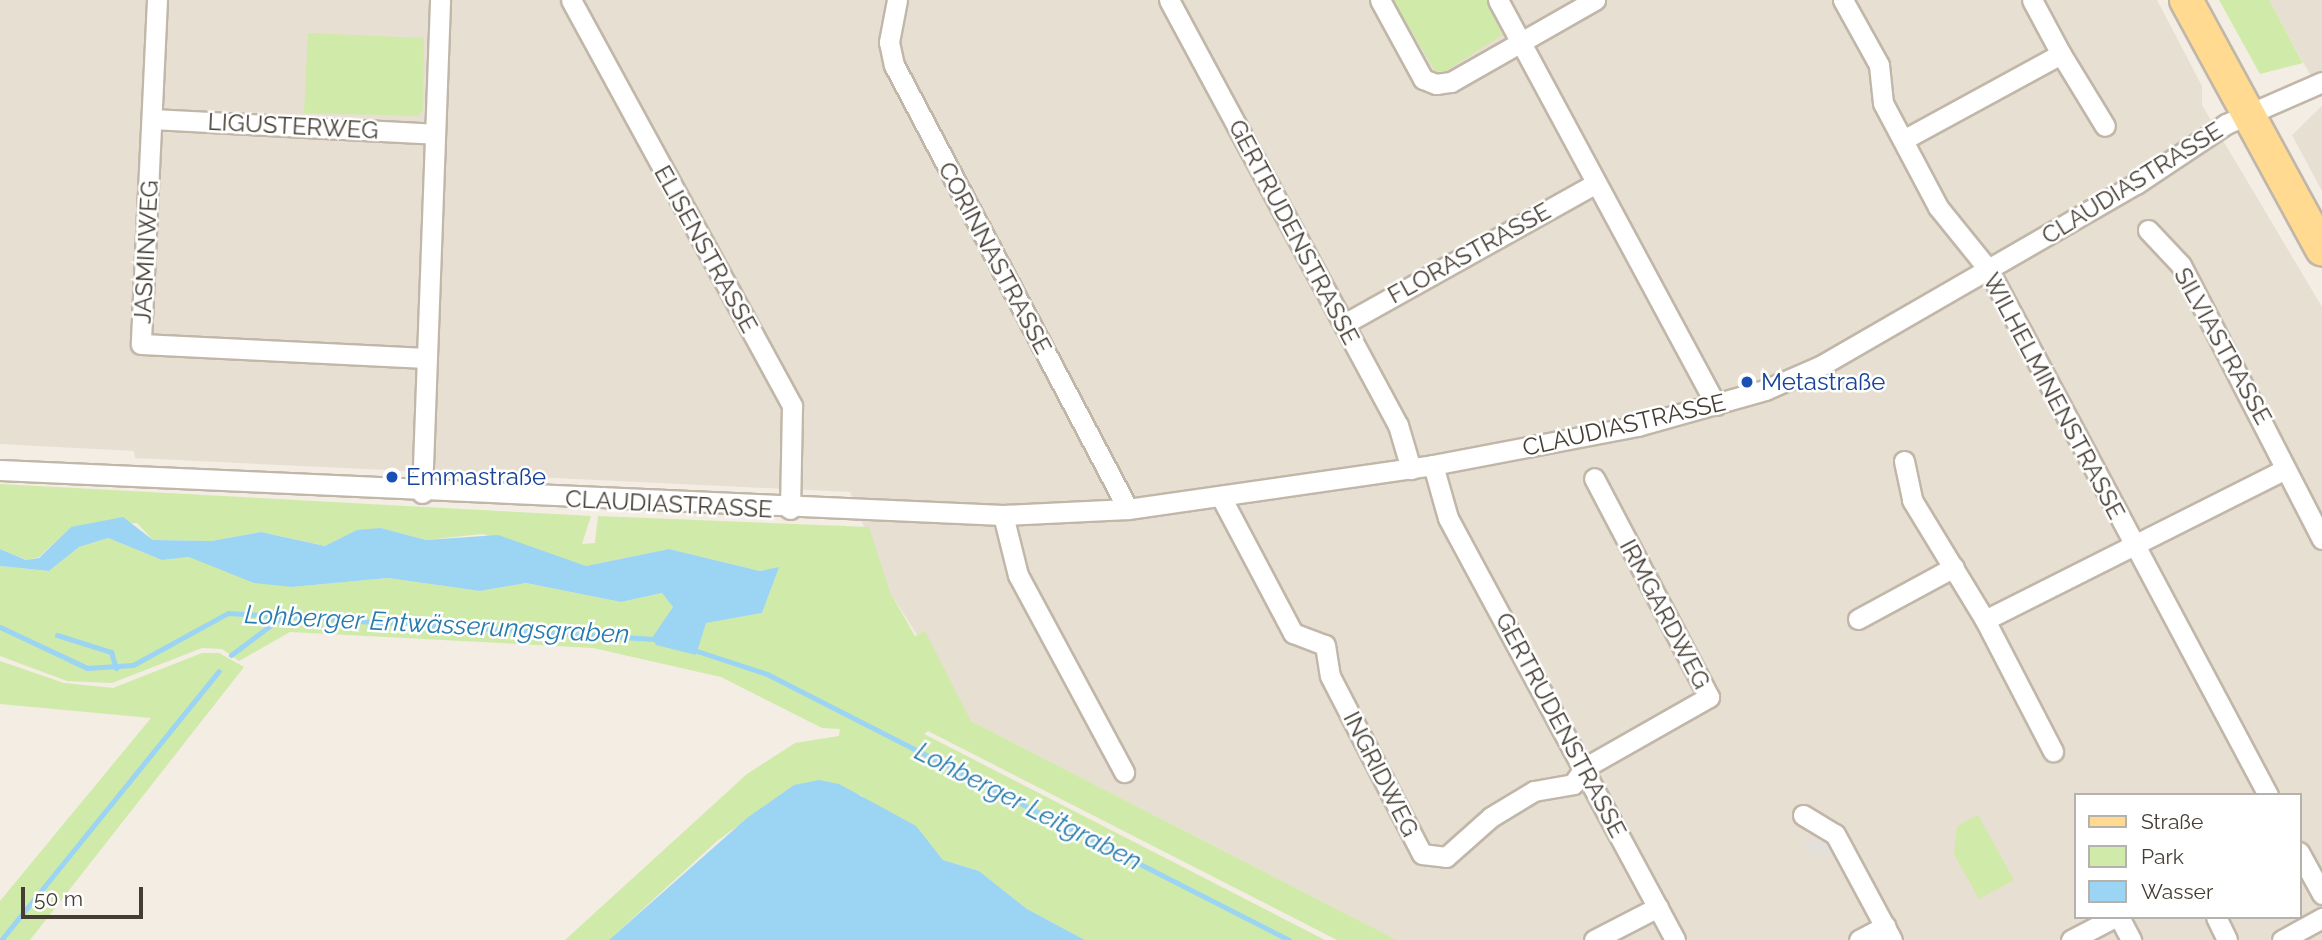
<!DOCTYPE html>
<meta charset="utf-8">
<style>
body{margin:0}
#map{position:relative;width:2322px;height:940px;overflow:hidden;background:#f3ede4;font-family:Raleway,sans-serif}
div>[style]{position:absolute}
.residential>*{inset:0;background:#e7dfd1}
.green>*{inset:0;background:#d0eaaa}
.parking>*{inset:0;background:#e3e0dc}
.water>*{inset:0;background:#9cd4f3}
.stream>*{height:5px;margin:-2.5px;padding:0 2.5px;transform-origin:2.5px;border-radius:2.5px;background:#9cd4f3}
.roads{filter:drop-shadow(2px 0 #c1b7a9) drop-shadow(-2px 0 #c1b7a9) drop-shadow(0 2px #c1b7a9) drop-shadow(0 -2px #c1b7a9)}
.street>*{height:19px;margin:-9.5px;padding:0 9.5px;transform-origin:9.5px;border-radius:9.5px;background:#fff}
.primary>*{height:32px;margin:-16px;padding:0 16px;transform-origin:16px;border-radius:16px;background:#ffda90}
.dots>*{width:19px;height:19px;translate:-50% -50%;box-sizing:border-box;border:4px solid #fff;border-radius:50%}
span{translate:-50% -50%;white-space:nowrap;text-align:center;line-height:1.15;-webkit-text-stroke:5px #fff;paint-order:stroke}
.street-label{font-size:24px;color:#453d33}
.transit-label{font-size:24px;color:#164399}
.left{translate:0 -50%;text-align:left}
.water-label{font-size:26px;color:#277bad;font-style:italic}
.legend{position:absolute;left:2074px;top:793px;width:228px;height:126px;box-sizing:border-box;background:#fff;border:2px solid #b5b1ad;margin:0;padding:9px 12px;list-style:none;font-size:21px;color:#453d33}
.legend li{display:flex;align-items:center;gap:14px;height:35px}
.legend b{width:35px;border:2px solid #b5b1ad}
.scale{position:absolute;left:21px;top:887px;width:122px;height:32px;box-sizing:border-box;border:4px solid #453d33;border-top:0;padding-left:9px;font-size:21px;line-height:24px;white-space:nowrap;color:#453d33;-webkit-text-stroke:5px #fff;paint-order:stroke}
</style>
<div id="map">
<div class="residential">
<i style="clip-path:polygon(evenodd,0 0,2157px 0,2202px 86px,2202px 105px,2322px 307px,2322px 940px,1397px 940px,971px 721px,890px 592px,850px 492px,135px 458px,134px 451px,0 444px,0 0,2075px 795px,2299px 795px,2299px 917px,2075px 917px,2075px 795px)"></i>
<i style="clip-path:polygon(2269px 0,2322px 0,2322px 96px,2272px 6px)"></i>
<i style="clip-path:polygon(2322px 106px,2322px 191px,2292px 135px)"></i>
</div>
<div class="green">
<i style="clip-path:polygon(1393px 0,1488px 0,1502px 35px,1446px 71px,1435px 71px)"></i>
<i style="clip-path:polygon(2219px 0,2269px 0,2303px 63px,2260px 74px)"></i>
<i style="clip-path:polygon(308px 33px,424px 38px,423px 110px,418px 116px,304px 113px)"></i>
<i style="clip-path:polygon(0 484px,591px 516px,582px 544px,595px 543px,598px 516px,869px 527px,890px 592px,915px 636px,925px 631px,971px 721px,1397px 940px,1337px 940px,928px 731px,924px 734px,1325px 940px,1085px 940px,1027px 909px,979px 871px,943px 860px,915px 826px,881px 813px,861px 795px,794px 785px,717px 841px,609px 940px,565px 940px,747px 774px,795px 743px,839px 736px,840px 729px,822px 728px,721px 677px,593px 648px,290px 632px,239px 661px,222px 649px,202px 648px,112px 683px,67px 681px,0 656px,0 566px,49px 571px,79px 547px,108px 538px,162px 560px,189px 557px,292px 587px,388px 578px,480px 591px,526px 583px,621px 602px,662px 593px,673px 607px,653px 638px,656px 644px,696px 655px,705px 623px,762px 613px,778px 568px,760px 571px,669px 549px,586px 566px,482px 534px,426px 540px,381px 528px,326px 546px,261px 532px,211px 541px,153px 540px,137px 523px,71px 527px,39px 557px,27px 560px,0 549px)"></i>
<i style="clip-path:polygon(202px 653px,219px 653px,244px 667px,30px 940px,0 940px,0 901px,151px 718px,0 704px,0 661px,64px 683px,113px 688px)"></i>
<i style="clip-path:polygon(1978px 815px,2014px 880px,1979px 899px,1954px 854px,1957px 826px)"></i>
</div>
<div class="parking">
<i style="clip-path:polygon(1829px 840px,1837px 854px,1810px 855px,1802px 841px)"></i>
</div>
<div class="water">
<i style="clip-path:polygon(123px 517px,153px 540px,211px 541px,261px 532px,325px 546px,357px 530px,381px 528px,426px 540px,498px 535px,586px 566px,669px 549px,760px 571px,779px 567px,762px 613px,706px 623px,696px 655px,656px 645px,652px 638px,673px 607px,662px 593px,621px 602px,526px 583px,480px 591px,388px 578px,292px 587px,254px 583px,189px 557px,162px 560px,108px 538px,79px 547px,49px 571px,0 566px,0 549px,26px 560px,39px 558px,71px 527px)"></i>
<i style="clip-path:polygon(819px 780px,839px 784px,916px 826px,943px 860px,979px 871px,1027px 909px,1085px 940px,609px 940px,747px 818px,794px 785px)"></i>
</div>
<div class="stream">
<i style="left:0;top:627px;width:96px;rotate:25.2deg"></i>
<i style="left:87px;top:668px;width:46px;rotate:-3.7deg"></i>
<i style="left:133px;top:665px;width:108px;rotate:-28.7deg"></i>
<i style="left:228px;top:613px;width:431px;rotate:3.5deg"></i>
<i style="left:57px;top:635px;width:57px;rotate:17.5deg"></i>
<i style="left:111px;top:652px;width:17px;rotate:73deg"></i>
<i style="left:697px;top:651px;width:74px;rotate:18.2deg"></i>
<i style="left:767px;top:674px;width:586px;rotate:27deg"></i>
<i style="left:231px;top:655px;width:66px;rotate:-37deg"></i>
<i style="left:1px;top:940px;width:346px;rotate:-51deg"></i>
</div>
<div class="roads">
<div class="street">
<i style="left:157px;top:0;width:344px;rotate:92.7deg"></i>
<i style="left:141px;top:344px;width:286px;rotate:2.8deg"></i>
<i style="left:571px;top:0;width:462px;rotate:61.4deg"></i>
<i style="left:792px;top:406px;width:103px;rotate:91.1deg"></i>
<i style="left:897px;top:0;width:43px;rotate:100.8deg"></i>
<i style="left:889px;top:42px;width:24px;rotate:78deg"></i>
<i style="left:894px;top:65px;width:502px;rotate:62.21deg"></i>
<i style="left:1169px;top:0;width:483px;rotate:61.7deg"></i>
<i style="left:1398px;top:425px;width:46px;rotate:73.5deg"></i>
<i style="left:1380px;top:0;width:90px;rotate:61.4deg"></i>
<i style="left:1423px;top:79px;width:14px;rotate:21deg"></i>
<i style="left:1436px;top:84px;width:15px;rotate:-8deg"></i>
<i style="left:1451px;top:82px;width:166px;rotate:-29.7deg"></i>
<i style="left:1498px;top:0;width:460px;rotate:61.7deg"></i>
<i style="left:1843px;top:0;width:74px;rotate:61deg"></i>
<i style="left:1879px;top:65px;width:38px;rotate:84deg"></i>
<i style="left:1883px;top:103px;width:118px;rotate:62.1deg"></i>
<i style="left:1938px;top:207px;width:80px;rotate:51.1deg"></i>
<i style="left:1988px;top:269px;width:596px;rotate:61.97deg"></i>
<i style="left:2061px;top:54px;width:84px;rotate:58.6deg"></i>
<i style="left:152px;top:119px;width:283px;rotate:3deg"></i>
<i style="left:1903px;top:140px;width:180px;rotate:-28.6deg"></i>
<i style="left:2061px;top:54px;width:61px;rotate:-118.2deg"></i>
<i style="left:2148px;top:230px;width:48px;rotate:46.7deg"></i>
<i style="left:2181px;top:265px;width:308px;rotate:62.8deg"></i>
<i style="left:1344px;top:324px;width:287px;rotate:-29.2deg"></i>
<i style="left:1904px;top:461px;width:40px;rotate:78deg"></i>
<i style="left:1912px;top:500px;width:140px;rotate:58.7deg"></i>
<i style="left:1985px;top:620px;width:148px;rotate:62.6deg"></i>
<i style="left:1433px;top:465px;width:55px;rotate:74.2deg"></i>
<i style="left:1448px;top:518px;width:479px;rotate:61.7deg"></i>
<i style="left:0;top:470px;width:1004px;rotate:2.57deg"></i>
<i style="left:1003px;top:515px;width:125px;rotate:-2.7deg"></i>
<i style="left:1128px;top:509px;width:308px;rotate:-8.2deg"></i>
<i style="left:1433px;top:465px;width:208px;rotate:-10.8deg"></i>
<i style="left:1637px;top:426px;width:133px;rotate:-15.7deg"></i>
<i style="left:1765px;top:390px;width:62px;rotate:-23.7deg"></i>
<i style="left:1822px;top:365px;width:362px;rotate:-30deg"></i>
<i style="left:2136px;top:184px;width:108px;rotate:-33.7deg"></i>
<i style="left:2226px;top:124px;width:105px;rotate:-23.6deg"></i>
<i style="left:422px;top:493px;width:493px;rotate:-87.9deg"></i>
<i style="left:1221px;top:497px;width:154px;rotate:62.1deg"></i>
<i style="left:1293px;top:633px;width:34px;rotate:21deg"></i>
<i style="left:1325px;top:645px;width:31px;rotate:81deg"></i>
<i style="left:1330px;top:676px;width:200px;rotate:62.7deg"></i>
<i style="left:1422px;top:854px;width:24px;rotate:7deg"></i>
<i style="left:1446px;top:857px;width:60px;rotate:-41.6deg"></i>
<i style="left:1491px;top:817px;width:50px;rotate:-31.2deg"></i>
<i style="left:1534px;top:791px;width:40px;rotate:-10deg"></i>
<i style="left:1573px;top:784px;width:19px;rotate:-55deg"></i>
<i style="left:1584px;top:768px;width:144px;rotate:-29.6deg"></i>
<i style="left:1709px;top:697px;width:247px;rotate:-117.7deg"></i>
<i style="left:1003px;top:515px;width:62px;rotate:76deg"></i>
<i style="left:1018px;top:575px;width:224px;rotate:61.7deg"></i>
<i style="left:1858px;top:619px;width:109px;rotate:-28.4deg"></i>
<i style="left:1985px;top:620px;width:334px;rotate:-26.7deg"></i>
<i style="left:1803px;top:815px;width:37px;rotate:31deg"></i>
<i style="left:1835px;top:834px;width:120px;rotate:61.7deg"></i>
<i style="left:2299px;top:852px;width:48px;rotate:61.3deg"></i>
<i style="left:2119px;top:917px;width:26px;rotate:62deg"></i>
<i style="left:2216px;top:917px;width:25px;rotate:64deg"></i>
<i style="left:1594px;top:940px;width:72px;rotate:-27.3deg"></i>
<i style="left:1859px;top:940px;width:30px;rotate:-28deg"></i>
<i style="left:2071px;top:940px;width:50px;rotate:-27.6deg"></i>
<i style="left:2282px;top:940px;width:46px;rotate:-28.8deg"></i>
</div>
<div class="primary">
<i style="left:2186px;top:0;width:284px;rotate:61.4deg"></i>
</div>
</div>
<div class="dots">
<i style="left:1747px;top:382px;background:#1a4fb4"></i>
<i style="left:392px;top:477px;background:#1a4fb4"></i>
</div>
<div class="street-label">
<span style="left:293px;top:126px;rotate:3deg">LIGUSTERWEG</span>
<span style="left:2132px;top:183px;rotate:-32deg">CLAUDIASTRASSE</span>
<span style="left:1294px;top:232px;rotate:62deg">GERTRUDENSTRASSE</span>
<span style="left:706px;top:249px;rotate:61deg">ELISENSTRASSE</span>
<span style="left:146px;top:252px;rotate:-87deg">JASMINWEG</span>
<span style="left:1469px;top:253px;rotate:-29deg">FLORASTRASSE</span>
<span style="left:995px;top:258px;rotate:62deg">CORINNASTRASSE</span>
<span style="left:2223px;top:346px;rotate:61deg">SILVIASTRASSE</span>
<span style="left:2054px;top:396px;rotate:62deg">WILHELMINENSTRASSE</span>
<span style="left:1624px;top:425px;rotate:-13deg">CLAUDIASTRASSE</span>
<span style="left:669px;top:504px;rotate:3deg">CLAUDIASTRASSE</span>
<span style="left:1665px;top:614px;rotate:62deg">IRMGARDWEG</span>
<span style="left:1561px;top:725px;rotate:62deg">GERTRUDENSTRASSE</span>
<span style="left:1381px;top:774px;rotate:63deg">INGRIDWEG</span>
</div>
<div class="transit-label">
<span class="left" style="left:1761px;top:382px">Metastraße</span>
<span class="left" style="left:406px;top:477px">Emmastraße</span>
</div>
<div class="water-label">
<span style="left:437px;top:625px;rotate:3deg">Lohberger Entwässerungsgraben</span>
<span style="left:1028px;top:807px;rotate:27deg">Lohberger Leitgraben</span>
</div>
<ul class="legend">
<li><b style="height:9px;background:#ffda90"></b>Straße</li>
<li><b style="height:19px;background:#d0eaaa"></b>Park</li>
<li><b style="height:19px;background:#9cd4f3"></b>Wasser</li>
</ul>
<div class="scale">50 m</div>
</div>
